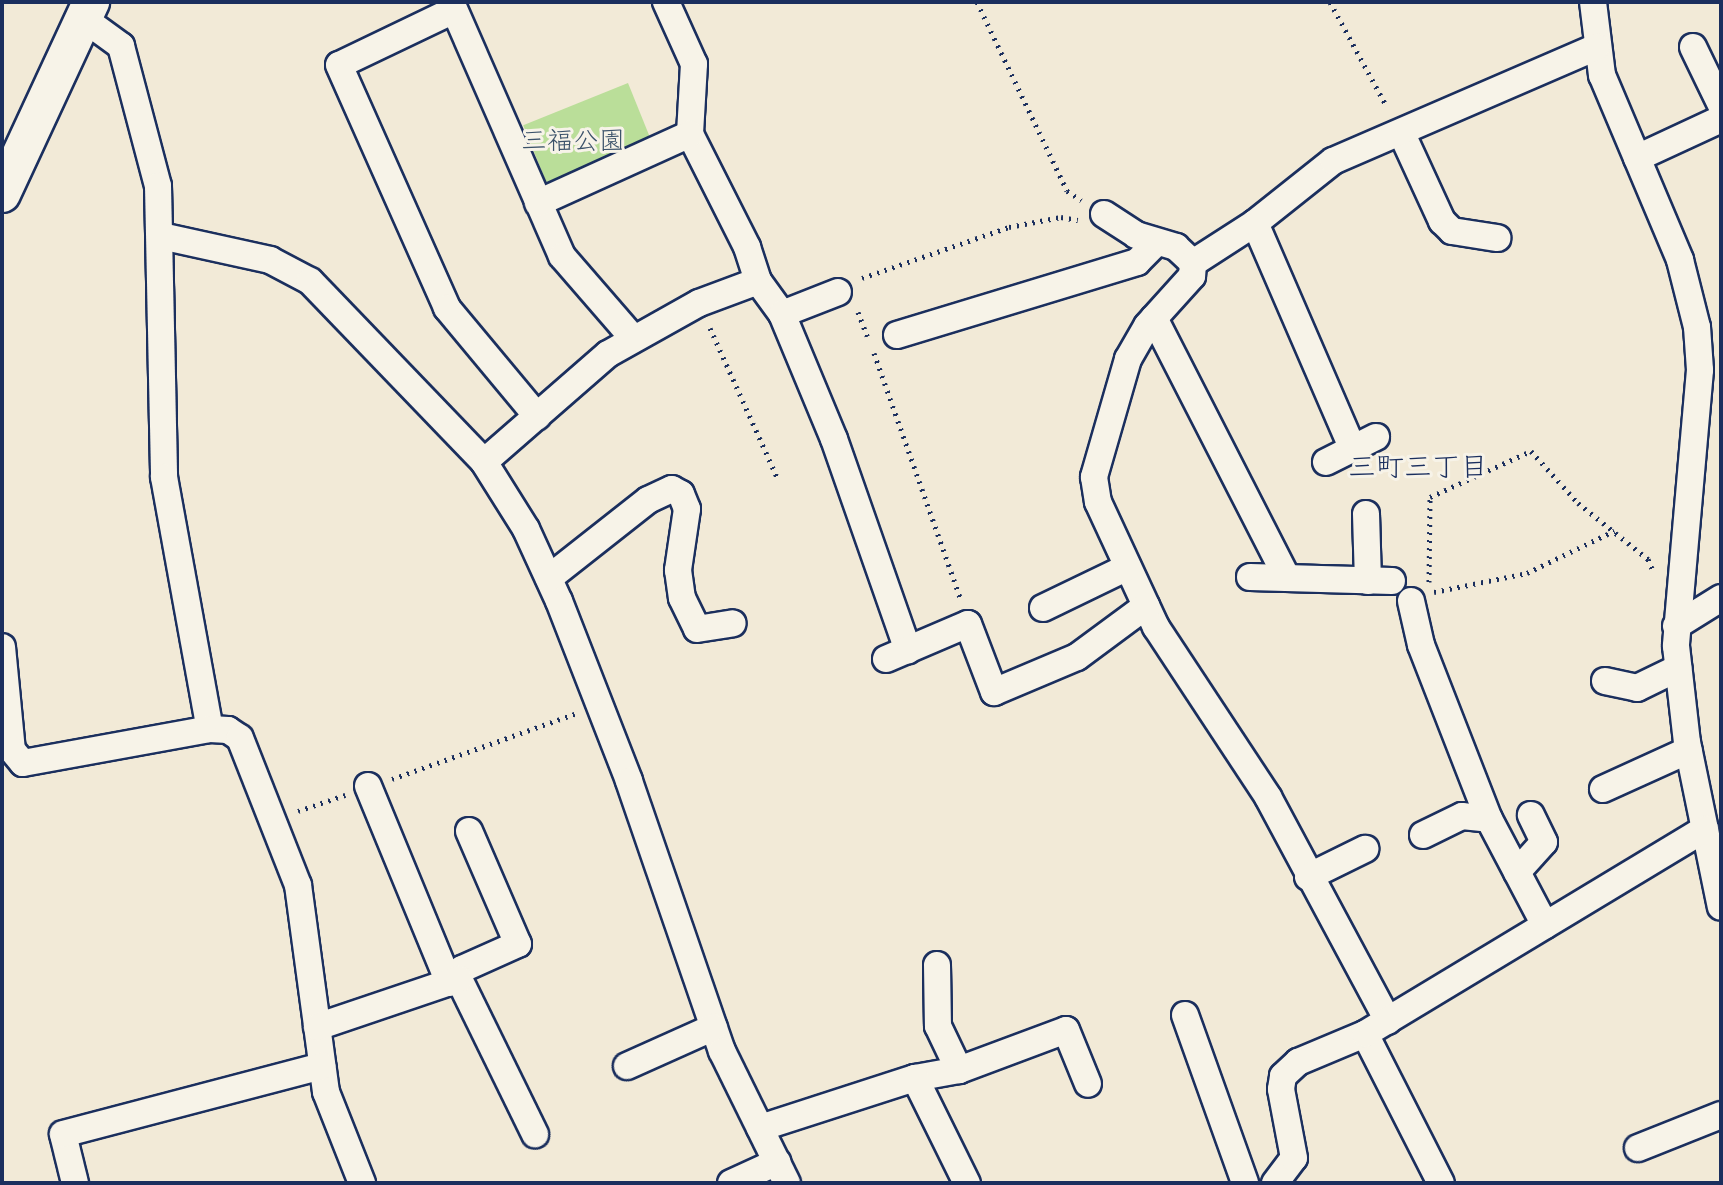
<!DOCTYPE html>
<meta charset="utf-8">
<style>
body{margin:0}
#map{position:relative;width:1723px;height:1185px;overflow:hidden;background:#f2ead7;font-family:Itim,"Klee One",sans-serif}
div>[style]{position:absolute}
.green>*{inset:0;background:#bade99;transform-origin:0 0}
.path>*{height:5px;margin-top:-2.5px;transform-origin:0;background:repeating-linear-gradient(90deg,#1b2f5e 0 2px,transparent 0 8px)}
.roads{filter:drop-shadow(2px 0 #1b2f5e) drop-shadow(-2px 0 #1b2f5e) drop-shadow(0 2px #1b2f5e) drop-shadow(0 -2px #1b2f5e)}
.minor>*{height:26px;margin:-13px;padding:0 13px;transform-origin:13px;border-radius:13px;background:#f7f3e8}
.secondary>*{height:36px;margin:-18px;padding:0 18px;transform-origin:18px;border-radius:18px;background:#f7f3e8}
span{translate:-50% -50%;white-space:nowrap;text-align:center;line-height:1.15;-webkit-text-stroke:6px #f7f3e8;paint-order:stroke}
.park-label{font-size:26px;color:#3b526a}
.neighbourhood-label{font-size:28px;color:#1b2f5e}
.frame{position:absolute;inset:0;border:4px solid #1b2f5e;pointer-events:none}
</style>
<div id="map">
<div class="green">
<i style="left:628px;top:83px;width:62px;height:113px;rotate:68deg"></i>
</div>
<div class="path">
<i style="left:977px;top:2px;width:209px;rotate:64.5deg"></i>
<i style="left:1067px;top:191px;width:17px;rotate:33deg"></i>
<i style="left:1330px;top:2px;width:119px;rotate:61.5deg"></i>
<i style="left:862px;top:278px;width:156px;rotate:-19.1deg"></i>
<i style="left:1009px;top:227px;width:53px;rotate:-10.9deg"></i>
<i style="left:1061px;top:217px;width:17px;rotate:10deg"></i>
<i style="left:858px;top:312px;width:26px;rotate:69deg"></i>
<i style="left:710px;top:328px;width:163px;rotate:65.8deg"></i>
<i style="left:874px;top:353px;width:262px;rotate:70.6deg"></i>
<i style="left:1429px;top:582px;width:85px;rotate:-89.3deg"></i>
<i style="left:1430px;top:497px;width:111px;rotate:-24.5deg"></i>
<i style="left:1531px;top:451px;width:70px;rotate:47.9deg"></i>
<i style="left:1578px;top:503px;width:90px;rotate:38.7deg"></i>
<i style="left:1648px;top:559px;width:13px;rotate:67deg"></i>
<i style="left:1434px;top:592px;width:95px;rotate:-11.5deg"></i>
<i style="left:1527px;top:573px;width:97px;rotate:-25.8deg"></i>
<i style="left:392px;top:779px;width:194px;rotate:-19.6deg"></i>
<i style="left:298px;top:811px;width:50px;rotate:-18.8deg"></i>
</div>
<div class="roads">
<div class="minor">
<i style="left:451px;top:2px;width:277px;rotate:66.4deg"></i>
<i style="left:562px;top:256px;width:108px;rotate:49.1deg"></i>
<i style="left:666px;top:2px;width:68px;rotate:65.7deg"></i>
<i style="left:694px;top:64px;width:70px;rotate:93.3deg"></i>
<i style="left:690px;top:134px;width:127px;rotate:63.2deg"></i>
<i style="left:747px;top:247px;width:36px;rotate:72deg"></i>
<i style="left:758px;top:281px;width:41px;rotate:54deg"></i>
<i style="left:782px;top:314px;width:135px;rotate:67.4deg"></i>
<i style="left:834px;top:439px;width:224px;rotate:70.7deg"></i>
<i style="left:1593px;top:2px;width:74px;rotate:83deg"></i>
<i style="left:1602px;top:75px;width:201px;rotate:67.1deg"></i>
<i style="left:1680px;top:260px;width:69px;rotate:75.8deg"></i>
<i style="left:1697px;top:327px;width:43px;rotate:86deg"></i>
<i style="left:1700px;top:370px;width:277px;rotate:95deg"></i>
<i style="left:1676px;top:646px;width:97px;rotate:83.5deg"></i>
<i style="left:1687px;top:742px;width:168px;rotate:78.4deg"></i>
<i style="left:454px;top:10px;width:127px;rotate:154.4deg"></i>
<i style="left:339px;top:65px;width:266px;rotate:66deg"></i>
<i style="left:447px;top:308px;width:141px;rotate:50.2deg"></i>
<i style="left:84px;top:19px;width:46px;rotate:36.1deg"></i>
<i style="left:121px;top:46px;width:145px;rotate:75.2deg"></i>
<i style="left:158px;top:186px;width:291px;rotate:88.8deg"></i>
<i style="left:164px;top:477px;width:256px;rotate:79.7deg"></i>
<i style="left:1693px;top:47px;width:64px;rotate:64.2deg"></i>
<i style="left:1402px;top:134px;width:96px;rotate:65.3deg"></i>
<i style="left:1442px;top:221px;width:14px;rotate:45deg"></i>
<i style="left:1452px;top:231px;width:46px;rotate:8.8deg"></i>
<i style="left:1637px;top:158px;width:93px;rotate:-24.9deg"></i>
<i style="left:538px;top:203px;width:167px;rotate:-24.4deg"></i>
<i style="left:1104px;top:214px;width:38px;rotate:33deg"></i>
<i style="left:1136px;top:235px;width:42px;rotate:16.7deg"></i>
<i style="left:1176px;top:247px;width:23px;rotate:43deg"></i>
<i style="left:1193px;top:263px;width:13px;rotate:94deg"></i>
<i style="left:1192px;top:276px;width:67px;rotate:132deg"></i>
<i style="left:1147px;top:326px;width:38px;rotate:120deg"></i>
<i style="left:1128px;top:359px;width:123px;rotate:106.1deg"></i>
<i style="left:1094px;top:477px;width:25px;rotate:81deg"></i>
<i style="left:1098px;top:502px;width:138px;rotate:65.1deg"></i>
<i style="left:1156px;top:627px;width:204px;rotate:56.6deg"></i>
<i style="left:1268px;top:797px;width:254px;rotate:61.8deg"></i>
<i style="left:1255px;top:223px;width:246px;rotate:66.6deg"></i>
<i style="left:161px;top:236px;width:112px;rotate:12.4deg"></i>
<i style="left:270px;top:260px;width:45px;rotate:27.7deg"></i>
<i style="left:310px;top:281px;width:251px;rotate:46.1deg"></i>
<i style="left:484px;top:462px;width:79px;rotate:57.9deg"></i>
<i style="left:526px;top:529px;width:79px;rotate:65.4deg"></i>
<i style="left:559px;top:601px;width:193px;rotate:68.7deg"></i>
<i style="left:629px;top:781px;width:286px;rotate:71deg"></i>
<i style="left:722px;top:1051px;width:147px;rotate:63.8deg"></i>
<i style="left:1193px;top:263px;width:74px;rotate:-32.8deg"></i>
<i style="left:1255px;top:223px;width:100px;rotate:-38.5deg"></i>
<i style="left:1333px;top:161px;width:287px;rotate:-23.4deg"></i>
<i style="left:782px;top:314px;width:60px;rotate:-21.4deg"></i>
<i style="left:1154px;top:318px;width:292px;rotate:62.9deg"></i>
<i style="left:897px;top:335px;width:251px;rotate:-16.9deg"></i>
<i style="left:1137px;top:262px;width:27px;rotate:-45deg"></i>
<i style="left:484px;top:462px;width:164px;rotate:-41.1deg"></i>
<i style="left:608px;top:354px;width:104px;rotate:-29.3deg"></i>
<i style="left:699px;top:303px;width:63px;rotate:-20.4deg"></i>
<i style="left:1326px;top:462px;width:56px;rotate:-26.6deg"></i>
<i style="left:1366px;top:514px;width:67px;rotate:88.3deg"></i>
<i style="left:1250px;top:577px;width:142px;rotate:1.6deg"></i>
<i style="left:549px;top:578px;width:126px;rotate:-38.2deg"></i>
<i style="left:648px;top:500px;width:26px;rotate:-25deg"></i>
<i style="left:672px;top:489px;width:10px;rotate:29deg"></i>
<i style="left:681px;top:494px;width:16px;rotate:68deg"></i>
<i style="left:687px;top:509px;width:62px;rotate:98.4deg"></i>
<i style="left:678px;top:570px;width:28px;rotate:82deg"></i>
<i style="left:682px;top:598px;width:34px;rotate:64deg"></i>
<i style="left:697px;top:629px;width:36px;rotate:-9deg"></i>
<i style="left:1411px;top:601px;width:45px;rotate:77.2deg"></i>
<i style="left:1421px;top:645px;width:187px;rotate:68.7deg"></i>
<i style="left:1489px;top:819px;width:120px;rotate:62.2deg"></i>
<i style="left:1043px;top:608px;width:94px;rotate:-25.8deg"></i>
<i style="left:1676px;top:626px;width:53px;rotate:-31.9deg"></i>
<i style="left:2px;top:647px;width:103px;rotate:84.5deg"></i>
<i style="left:12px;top:750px;width:17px;rotate:50deg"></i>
<i style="left:23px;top:763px;width:190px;rotate:-10.3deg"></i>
<i style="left:210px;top:729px;width:18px;rotate:3deg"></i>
<i style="left:228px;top:730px;width:14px;rotate:34deg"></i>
<i style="left:240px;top:738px;width:158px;rotate:68.5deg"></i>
<i style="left:298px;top:885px;width:209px;rotate:82.3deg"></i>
<i style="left:326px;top:1092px;width:98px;rotate:68.4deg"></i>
<i style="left:886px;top:659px;width:89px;rotate:-23.1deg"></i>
<i style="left:968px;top:624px;width:73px;rotate:69.1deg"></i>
<i style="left:994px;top:692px;width:90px;rotate:-22.9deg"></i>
<i style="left:1077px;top:657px;width:86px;rotate:-36.5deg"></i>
<i style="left:1605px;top:681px;width:33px;rotate:12deg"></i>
<i style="left:1637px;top:688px;width:46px;rotate:-26deg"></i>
<i style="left:368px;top:786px;width:213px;rotate:67.6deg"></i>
<i style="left:1603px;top:789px;width:94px;rotate:-24.4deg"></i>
<i style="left:469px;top:831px;width:123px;rotate:66.6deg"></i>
<i style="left:518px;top:944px;width:61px;rotate:155.9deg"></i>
<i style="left:462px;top:969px;width:10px;rotate:107deg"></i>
<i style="left:459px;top:979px;width:173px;rotate:63.9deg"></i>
<i style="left:1423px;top:835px;width:43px;rotate:-26deg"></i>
<i style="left:1462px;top:816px;width:27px;rotate:6deg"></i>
<i style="left:1517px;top:872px;width:40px;rotate:-48deg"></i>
<i style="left:1544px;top:842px;width:30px;rotate:-116deg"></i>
<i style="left:1308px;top:877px;width:64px;rotate:-26.2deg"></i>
<i style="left:937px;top:965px;width:61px;rotate:89.1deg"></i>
<i style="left:938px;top:1026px;width:49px;rotate:64.5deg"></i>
<i style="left:1185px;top:1015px;width:178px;rotate:70.3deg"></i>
<i style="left:317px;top:1027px;width:150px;rotate:-18.7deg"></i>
<i style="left:1365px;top:1034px;width:167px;rotate:63deg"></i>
<i style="left:627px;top:1066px;width:95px;rotate:-24.1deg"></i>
<i style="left:915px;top:1078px;width:45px;rotate:-10.3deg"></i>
<i style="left:959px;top:1070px;width:114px;rotate:-20.5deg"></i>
<i style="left:1066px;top:1030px;width:58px;rotate:67.8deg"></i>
<i style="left:760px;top:1128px;width:163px;rotate:-17.9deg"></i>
<i style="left:915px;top:1078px;width:117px;rotate:63.7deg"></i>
<i style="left:1638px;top:1148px;width:89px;rotate:-21.7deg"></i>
<i style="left:75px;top:1183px;width:50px;rotate:-103.8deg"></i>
<i style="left:63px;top:1134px;width:268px;rotate:-14.7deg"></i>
<i style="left:731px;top:1183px;width:51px;rotate:-24.5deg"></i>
<i style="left:1275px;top:1183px;width:31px;rotate:-53deg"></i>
<i style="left:1294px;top:1158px;width:70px;rotate:-100.7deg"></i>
<i style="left:1281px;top:1089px;width:13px;rotate:-81deg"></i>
<i style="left:1283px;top:1076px;width:21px;rotate:-43deg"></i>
<i style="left:1298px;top:1062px;width:73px;rotate:-22.7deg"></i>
<i style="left:1365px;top:1034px;width:397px;rotate:-31.1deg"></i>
</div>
<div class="secondary">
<i style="left:2px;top:194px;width:212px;rotate:-65.1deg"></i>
</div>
</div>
<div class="park-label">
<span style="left:573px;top:141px">三福公園</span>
</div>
<div class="neighbourhood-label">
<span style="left:1418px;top:466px">三町三丁目</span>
</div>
<div class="frame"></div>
</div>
